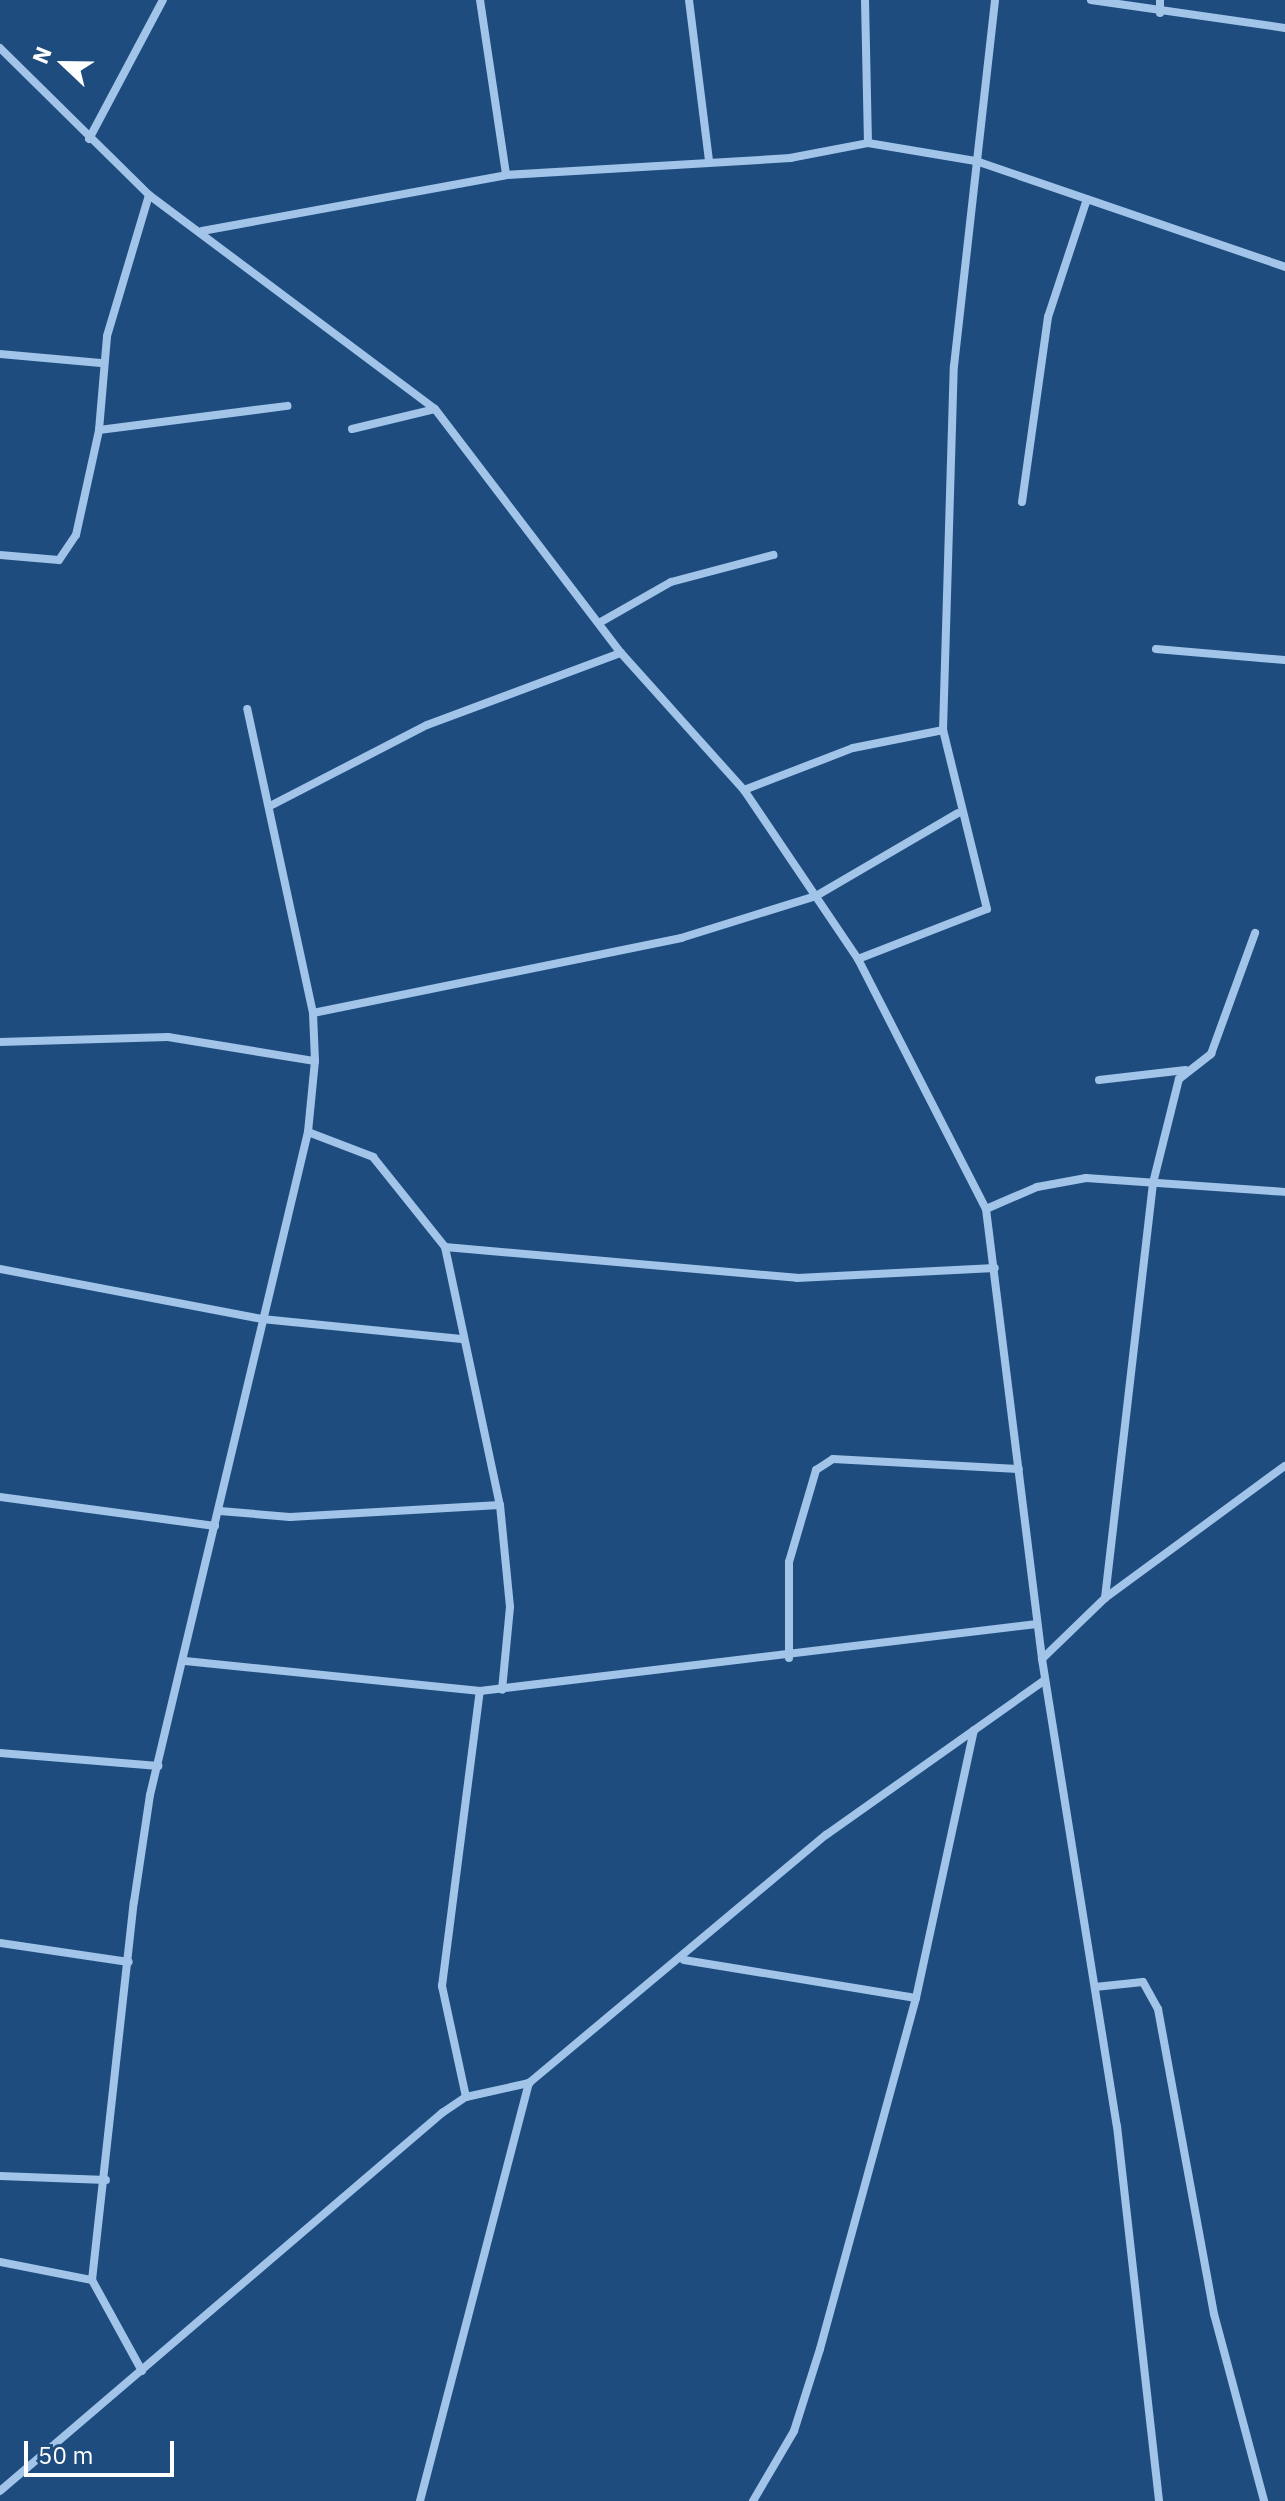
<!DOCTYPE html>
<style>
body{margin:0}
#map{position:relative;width:1285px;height:2501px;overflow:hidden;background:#1e4c7f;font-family:"IBM Plex Sans",sans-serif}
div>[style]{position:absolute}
.minor>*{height:8px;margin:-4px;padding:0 4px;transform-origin:4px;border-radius:4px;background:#a1c4e8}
span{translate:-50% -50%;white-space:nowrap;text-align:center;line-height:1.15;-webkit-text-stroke:6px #1e4c7f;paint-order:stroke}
.north{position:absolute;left:24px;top:24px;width:80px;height:80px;-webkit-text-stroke:6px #1e4c7f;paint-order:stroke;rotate:292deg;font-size:22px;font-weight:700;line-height:32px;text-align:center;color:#fff}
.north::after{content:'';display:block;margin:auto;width:28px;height:36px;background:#fff;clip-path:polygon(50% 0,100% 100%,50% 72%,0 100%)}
.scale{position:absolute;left:24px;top:2441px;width:150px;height:36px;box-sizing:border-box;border:4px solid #fff;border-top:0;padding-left:10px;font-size:24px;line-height:28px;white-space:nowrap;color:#fff;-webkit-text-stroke:6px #1e4c7f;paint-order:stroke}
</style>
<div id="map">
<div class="minor">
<i style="left:480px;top:0;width:177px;rotate:81.5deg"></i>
<i style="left:689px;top:0;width:161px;rotate:82.9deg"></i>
<i style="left:865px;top:0;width:143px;rotate:88.8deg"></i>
<i style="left:1091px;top:0;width:196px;rotate:8.2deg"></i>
<i style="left:1160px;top:0;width:13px;rotate:90deg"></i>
<i style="left:0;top:48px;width:209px;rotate:44.6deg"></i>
<i style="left:149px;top:195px;width:357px;rotate:36.8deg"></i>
<i style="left:435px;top:409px;width:307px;rotate:52.7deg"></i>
<i style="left:621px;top:653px;width:184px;rotate:48.1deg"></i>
<i style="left:744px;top:790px;width:204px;rotate:56deg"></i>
<i style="left:858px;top:959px;width:281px;rotate:62.9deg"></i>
<i style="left:986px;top:1209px;width:453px;rotate:82.9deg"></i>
<i style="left:1042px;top:1659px;width:473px;rotate:80.9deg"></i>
<i style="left:1117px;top:2126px;width:377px;rotate:83.6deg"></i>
<i style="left:89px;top:139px;width:157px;rotate:-62deg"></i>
<i style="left:202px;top:231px;width:309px;rotate:-10.4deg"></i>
<i style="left:506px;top:175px;width:285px;rotate:-3.4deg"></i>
<i style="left:790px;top:158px;width:79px;rotate:-10.9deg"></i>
<i style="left:868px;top:143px;width:109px;rotate:9.5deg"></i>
<i style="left:976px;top:161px;width:327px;rotate:18.9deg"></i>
<i style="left:0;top:354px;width:101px;rotate:5.1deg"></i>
<i style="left:352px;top:429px;width:85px;rotate:-13.5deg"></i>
<i style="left:99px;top:430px;width:190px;rotate:-7.3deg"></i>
<i style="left:1022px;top:502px;width:187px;rotate:-82deg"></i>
<i style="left:1048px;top:317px;width:124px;rotate:-71.7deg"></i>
<i style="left:0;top:555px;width:59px;rotate:4.8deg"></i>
<i style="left:59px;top:560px;width:30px;rotate:-56deg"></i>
<i style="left:76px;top:535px;width:107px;rotate:-77.6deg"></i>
<i style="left:99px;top:430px;width:94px;rotate:-85.1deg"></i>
<i style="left:107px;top:336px;width:147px;rotate:-73.4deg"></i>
<i style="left:599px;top:623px;width:83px;rotate:-29.7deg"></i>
<i style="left:671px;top:582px;width:106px;rotate:-14.8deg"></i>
<i style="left:1156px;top:649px;width:129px;rotate:4.9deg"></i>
<i style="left:744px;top:790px;width:117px;rotate:-21.1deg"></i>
<i style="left:853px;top:748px;width:92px;rotate:-11.3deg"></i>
<i style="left:270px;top:806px;width:177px;rotate:-27.3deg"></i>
<i style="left:427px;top:725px;width:207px;rotate:-20.4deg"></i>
<i style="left:858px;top:959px;width:138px;rotate:-21.2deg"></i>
<i style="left:987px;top:909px;width:184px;rotate:-103.8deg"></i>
<i style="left:943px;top:730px;width:364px;rotate:-88.3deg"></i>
<i style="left:954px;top:366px;width:368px;rotate:-83.6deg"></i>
<i style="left:313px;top:1013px;width:376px;rotate:-11.5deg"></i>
<i style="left:681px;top:938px;width:141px;rotate:-17.3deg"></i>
<i style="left:816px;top:896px;width:164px;rotate:-30.3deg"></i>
<i style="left:0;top:1042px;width:168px;rotate:-1.7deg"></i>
<i style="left:168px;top:1037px;width:149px;rotate:9.3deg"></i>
<i style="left:1099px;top:1080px;width:87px;rotate:-6.6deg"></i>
<i style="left:308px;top:1132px;width:70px;rotate:21deg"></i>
<i style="left:373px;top:1157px;width:115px;rotate:51.3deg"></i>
<i style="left:445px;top:1247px;width:264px;rotate:78deg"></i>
<i style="left:500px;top:1505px;width:102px;rotate:84.4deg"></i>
<i style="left:510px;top:1607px;width:83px;rotate:95.5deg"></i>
<i style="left:986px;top:1209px;width:56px;rotate:-23.3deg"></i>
<i style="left:1037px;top:1187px;width:50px;rotate:-10.4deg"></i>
<i style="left:1086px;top:1178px;width:199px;rotate:4deg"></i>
<i style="left:445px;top:1247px;width:353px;rotate:5deg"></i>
<i style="left:797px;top:1278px;width:198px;rotate:-2.9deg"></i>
<i style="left:0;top:1269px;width:267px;rotate:10.8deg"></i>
<i style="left:262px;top:1319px;width:203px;rotate:5.7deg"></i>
<i style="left:0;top:1497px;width:217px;rotate:7.7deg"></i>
<i style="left:220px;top:1511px;width:70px;rotate:4.9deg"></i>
<i style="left:290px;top:1517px;width:210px;rotate:-3.3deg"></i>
<i style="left:1105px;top:1598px;width:418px;rotate:-83.4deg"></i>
<i style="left:1153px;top:1183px;width:107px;rotate:-76deg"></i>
<i style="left:1179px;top:1079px;width:41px;rotate:-38deg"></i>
<i style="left:1211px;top:1054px;width:129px;rotate:-70deg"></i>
<i style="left:789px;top:1658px;width:96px;rotate:-90deg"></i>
<i style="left:789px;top:1562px;width:96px;rotate:-73.6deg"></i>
<i style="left:816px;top:1470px;width:20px;rotate:-33deg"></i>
<i style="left:833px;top:1459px;width:186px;rotate:3.1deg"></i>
<i style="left:1042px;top:1659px;width:88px;rotate:-44.1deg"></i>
<i style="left:1105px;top:1598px;width:223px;rotate:-36.3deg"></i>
<i style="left:185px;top:1661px;width:297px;rotate:5.8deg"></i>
<i style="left:480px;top:1691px;width:561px;rotate:-6.86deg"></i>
<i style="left:0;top:1753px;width:159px;rotate:4.7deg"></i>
<i style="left:0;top:1943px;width:130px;rotate:8.4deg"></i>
<i style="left:684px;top:1960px;width:235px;rotate:9.3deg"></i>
<i style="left:1095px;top:1987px;width:48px;rotate:-5.9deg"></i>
<i style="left:1143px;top:1982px;width:31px;rotate:61deg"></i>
<i style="left:1158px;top:2009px;width:310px;rotate:79.6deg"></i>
<i style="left:1214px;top:2314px;width:194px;rotate:75deg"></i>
<i style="left:466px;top:2097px;width:114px;rotate:-102.2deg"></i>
<i style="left:442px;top:1986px;width:297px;rotate:-82.7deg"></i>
<i style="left:0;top:2176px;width:106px;rotate:2.2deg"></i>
<i style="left:0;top:2262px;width:94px;rotate:11.1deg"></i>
<i style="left:142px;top:2371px;width:104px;rotate:-118.8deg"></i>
<i style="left:92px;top:2280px;width:380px;rotate:-83.7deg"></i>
<i style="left:134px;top:1902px;width:108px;rotate:-81.5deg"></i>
<i style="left:150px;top:1795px;width:682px;rotate:-76.6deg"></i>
<i style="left:308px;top:1132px;width:71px;rotate:-84.4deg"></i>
<i style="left:315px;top:1061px;width:48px;rotate:-92.4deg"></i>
<i style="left:313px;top:1013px;width:311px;rotate:-102.2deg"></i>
<i style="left:0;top:2491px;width:582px;rotate:-40.54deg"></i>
<i style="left:442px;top:2113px;width:29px;rotate:-34deg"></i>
<i style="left:466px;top:2097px;width:65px;rotate:-12.5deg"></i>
<i style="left:529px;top:2083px;width:387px;rotate:-39.9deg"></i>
<i style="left:826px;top:1835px;width:268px;rotate:-35.3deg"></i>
<i style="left:420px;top:2501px;width:432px;rotate:-75.4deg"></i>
<i style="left:753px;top:2501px;width:81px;rotate:-59.6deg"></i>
<i style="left:794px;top:2431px;width:86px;rotate:-72.4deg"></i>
<i style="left:820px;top:2349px;width:364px;rotate:-74.7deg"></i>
<i style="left:916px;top:1998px;width:274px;rotate:-77.8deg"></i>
</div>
<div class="north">N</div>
<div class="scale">50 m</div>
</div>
